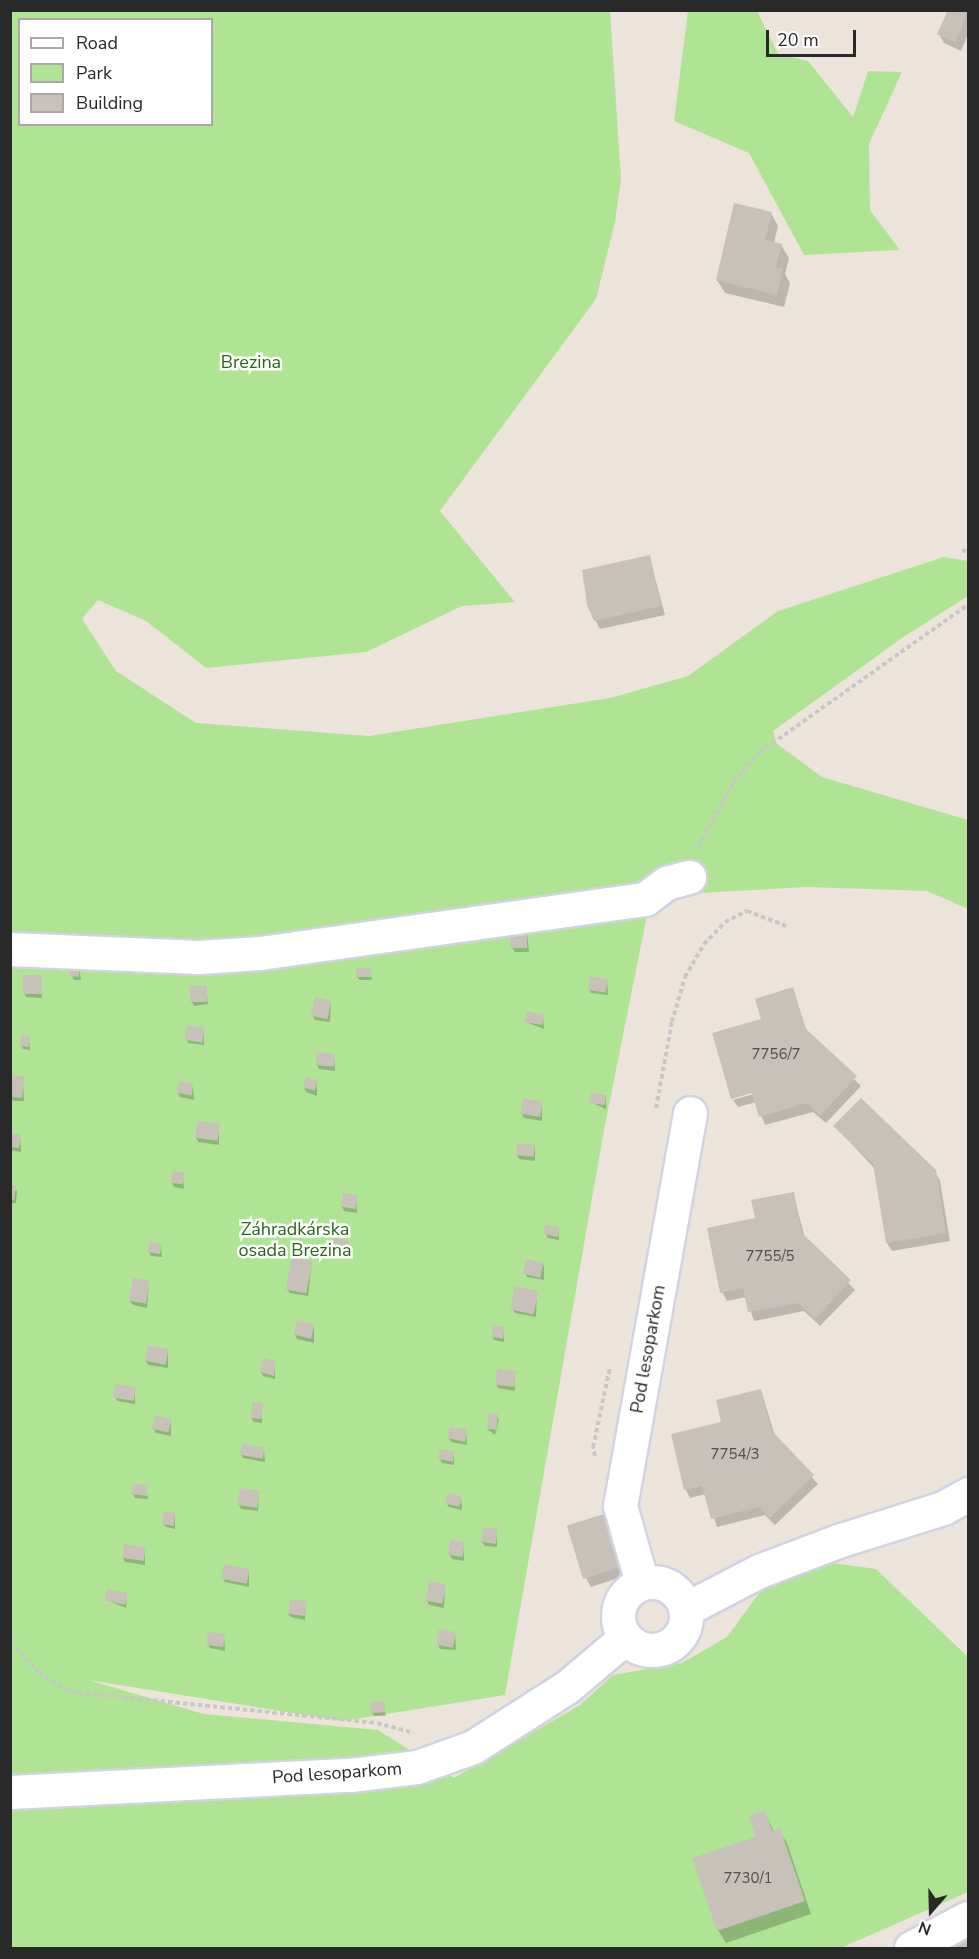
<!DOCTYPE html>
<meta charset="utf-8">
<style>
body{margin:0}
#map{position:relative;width:979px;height:1959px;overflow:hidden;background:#ece4da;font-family:"Nunito Sans",sans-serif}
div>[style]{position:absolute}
.green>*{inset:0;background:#b0e495}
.shadow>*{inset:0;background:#0003}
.building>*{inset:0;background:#c7c1ba;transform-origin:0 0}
.path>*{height:4px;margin-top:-2px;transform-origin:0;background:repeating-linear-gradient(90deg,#c7c7c7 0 4.5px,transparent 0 7.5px)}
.roads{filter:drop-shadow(2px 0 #cfd3e2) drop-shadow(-2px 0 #cfd3e2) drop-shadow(0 2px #cfd3e2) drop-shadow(0 -2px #cfd3e2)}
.minor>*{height:33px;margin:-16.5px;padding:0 16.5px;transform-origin:16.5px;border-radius:16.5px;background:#fff}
.minor>.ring{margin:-16.5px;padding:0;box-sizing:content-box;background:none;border:33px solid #fff;border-radius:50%}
span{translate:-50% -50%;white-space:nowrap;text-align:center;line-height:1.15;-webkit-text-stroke:5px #fff;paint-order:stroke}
.number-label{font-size:15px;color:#504f4d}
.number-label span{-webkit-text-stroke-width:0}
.park-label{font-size:18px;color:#296718}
.street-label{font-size:18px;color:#292929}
.frame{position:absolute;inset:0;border:12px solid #292929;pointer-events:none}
.legend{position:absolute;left:18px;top:18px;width:195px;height:108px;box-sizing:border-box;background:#fff;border:2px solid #a9a9a9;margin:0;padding:8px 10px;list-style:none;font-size:18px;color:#292929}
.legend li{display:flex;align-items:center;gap:12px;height:30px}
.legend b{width:30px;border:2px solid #a9a9a9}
.north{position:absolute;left:901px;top:1881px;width:60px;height:60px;-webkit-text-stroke:4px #fff;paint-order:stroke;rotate:200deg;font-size:16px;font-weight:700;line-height:24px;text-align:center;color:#292929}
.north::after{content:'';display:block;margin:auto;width:21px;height:27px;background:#292929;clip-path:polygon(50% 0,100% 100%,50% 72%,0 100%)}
.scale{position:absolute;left:766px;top:30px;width:90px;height:27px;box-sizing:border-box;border:3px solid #292929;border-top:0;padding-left:8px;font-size:18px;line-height:21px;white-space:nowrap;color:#292929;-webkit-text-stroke:4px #fff;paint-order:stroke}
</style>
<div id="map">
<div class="green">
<i style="clip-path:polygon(evenodd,11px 11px,610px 11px,621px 179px,615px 222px,596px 299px,440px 511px,515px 602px,462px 606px,366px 652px,206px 668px,146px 621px,98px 600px,82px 619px,116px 671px,196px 723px,369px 736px,610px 698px,688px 676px,778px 611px,944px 557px,968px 561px,968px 596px,902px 638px,773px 731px,776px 743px,822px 777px,968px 820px,968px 909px,927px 891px,807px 887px,681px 894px,649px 905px,604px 1130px,505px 1695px,343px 1721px,88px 1680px,204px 1714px,378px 1730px,454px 1778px,580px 1705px,613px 1675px,682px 1663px,727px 1637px,762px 1589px,788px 1571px,818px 1561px,876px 1569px,968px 1657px,968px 1892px,841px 1948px,11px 1948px,11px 11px,20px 20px,212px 20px,212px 124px,20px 124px,20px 20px)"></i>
<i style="clip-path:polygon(688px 11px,757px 11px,778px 54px,808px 61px,853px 117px,868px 71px,902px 72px,869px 144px,870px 210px,900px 250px,804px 255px,749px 153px,674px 121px)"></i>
</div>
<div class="shadow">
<i style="clip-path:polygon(950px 10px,968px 10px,968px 34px,961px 51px,944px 43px,939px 34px)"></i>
<i style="clip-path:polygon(771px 213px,778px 226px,774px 243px,781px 245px,789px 258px,785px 274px,790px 283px,784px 307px,725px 293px,717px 280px)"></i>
<i style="clip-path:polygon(649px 556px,665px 615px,600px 629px,595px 620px)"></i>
<i style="clip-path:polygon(527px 933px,529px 952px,515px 952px,512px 948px)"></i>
<i style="clip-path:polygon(79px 967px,81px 980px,74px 980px,72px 976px)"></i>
<i style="clip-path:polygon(370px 969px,372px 980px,359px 980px,357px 976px)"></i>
<i style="clip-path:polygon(41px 977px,42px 998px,26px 997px,24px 993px)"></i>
<i style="clip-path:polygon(607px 980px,608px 995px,591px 993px,589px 989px)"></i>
<i style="clip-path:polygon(206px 988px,208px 1004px,194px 1006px,192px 1002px)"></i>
<i style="clip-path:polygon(793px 989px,807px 1032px,861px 1086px,826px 1123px,813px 1112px,765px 1125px,756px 1102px,738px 1107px,733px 1100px,760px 1092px,762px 1020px)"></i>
<i style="clip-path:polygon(331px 1002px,330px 1022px,315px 1020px,313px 1016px)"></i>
<i style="clip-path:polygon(543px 1016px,544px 1029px,526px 1022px)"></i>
<i style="clip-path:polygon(204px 1029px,204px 1045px,188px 1043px,186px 1039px)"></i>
<i style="clip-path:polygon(29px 1037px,30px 1050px,23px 1049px,21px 1045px)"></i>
<i style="clip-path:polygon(334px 1056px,335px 1071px,319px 1069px,317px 1065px)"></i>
<i style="clip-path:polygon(23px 1077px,24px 1101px,13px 1101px,11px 1097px)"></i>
<i style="clip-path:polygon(317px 1082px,317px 1096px,306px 1092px,304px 1088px)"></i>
<i style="clip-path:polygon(193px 1086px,194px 1100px,180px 1097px,178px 1093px)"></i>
<i style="clip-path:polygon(606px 1096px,606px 1109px,590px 1102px)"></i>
<i style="clip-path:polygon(542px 1103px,542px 1121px,524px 1118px,522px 1114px)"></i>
<i style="clip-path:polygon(219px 1125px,219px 1145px,198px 1142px,196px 1138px)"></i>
<i style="clip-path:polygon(835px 1126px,935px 1171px,940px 1181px,950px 1241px,892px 1251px,887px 1243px,875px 1169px)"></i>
<i style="clip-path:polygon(10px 1135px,20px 1136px,21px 1152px,10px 1150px)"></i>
<i style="clip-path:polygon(535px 1147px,535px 1161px,519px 1159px,517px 1155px)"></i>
<i style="clip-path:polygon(183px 1174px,184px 1189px,174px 1187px,172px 1183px)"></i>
<i style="clip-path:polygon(10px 1186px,17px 1191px,16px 1203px,10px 1203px)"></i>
<i style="clip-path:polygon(793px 1193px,805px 1238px,855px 1290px,820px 1326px,804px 1311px,754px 1321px,746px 1297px,727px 1301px,722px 1292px,756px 1219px)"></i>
<i style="clip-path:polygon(357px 1197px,357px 1213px,344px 1211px,342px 1207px)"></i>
<i style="clip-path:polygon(558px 1228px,559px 1240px,548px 1238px,546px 1234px)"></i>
<i style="clip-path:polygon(349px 1242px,349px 1257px,335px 1254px,333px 1250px)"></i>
<i style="clip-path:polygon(161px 1245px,162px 1257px,151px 1256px,149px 1252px)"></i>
<i style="clip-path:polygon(312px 1262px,308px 1296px,290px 1293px,287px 1289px)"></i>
<i style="clip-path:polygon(544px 1265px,544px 1280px,527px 1277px,525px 1273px)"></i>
<i style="clip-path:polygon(149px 1282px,147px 1308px,133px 1305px,130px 1301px)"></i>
<i style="clip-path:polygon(537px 1292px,536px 1317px,515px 1313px,513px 1310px)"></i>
<i style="clip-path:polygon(314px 1325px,314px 1343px,297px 1339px,295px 1335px)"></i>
<i style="clip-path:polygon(504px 1328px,504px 1342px,494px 1340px,492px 1336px)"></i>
<i style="clip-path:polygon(168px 1350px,168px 1368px,148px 1365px,146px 1361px)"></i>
<i style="clip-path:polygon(275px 1363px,275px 1379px,263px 1376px,261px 1372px)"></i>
<i style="clip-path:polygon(515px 1373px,515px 1391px,498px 1388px,496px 1384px)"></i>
<i style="clip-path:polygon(135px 1389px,135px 1404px,117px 1401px,115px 1397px)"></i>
<i style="clip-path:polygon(761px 1390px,775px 1436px,818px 1484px,775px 1525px,765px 1515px,717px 1527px,706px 1494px,690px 1498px,686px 1490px,723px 1423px)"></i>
<i style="clip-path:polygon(262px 1405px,262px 1423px,254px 1422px,251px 1418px)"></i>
<i style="clip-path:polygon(497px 1416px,499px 1420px,495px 1435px,487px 1429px)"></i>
<i style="clip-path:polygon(171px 1420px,171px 1436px,156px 1433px,154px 1429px)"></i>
<i style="clip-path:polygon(466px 1430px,467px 1445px,451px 1442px,449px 1438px)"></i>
<i style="clip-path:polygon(264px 1450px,265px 1462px,243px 1458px,241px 1455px)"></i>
<i style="clip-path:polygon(454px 1453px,454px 1465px,442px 1463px,440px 1459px)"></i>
<i style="clip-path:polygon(146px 1486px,148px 1499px,135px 1498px,133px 1494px)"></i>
<i style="clip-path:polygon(259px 1493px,258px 1511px,241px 1509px,239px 1505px)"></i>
<i style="clip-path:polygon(461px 1497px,462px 1510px,449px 1507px,447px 1504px)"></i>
<i style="clip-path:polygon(175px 1514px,175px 1529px,166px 1527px,163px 1524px)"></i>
<i style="clip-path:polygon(603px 1516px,624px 1576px,591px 1587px,586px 1578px)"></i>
<i style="clip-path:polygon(497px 1531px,497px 1547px,485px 1546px,482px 1542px)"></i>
<i style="clip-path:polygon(464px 1544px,464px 1561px,452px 1559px,450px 1555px)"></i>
<i style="clip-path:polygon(145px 1549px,145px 1565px,125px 1562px,123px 1558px)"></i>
<i style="clip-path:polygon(249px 1570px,249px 1587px,225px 1582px,223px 1578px)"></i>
<i style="clip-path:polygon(445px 1585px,444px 1608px,429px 1605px,427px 1601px)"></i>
<i style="clip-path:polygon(127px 1594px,126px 1608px,106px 1600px)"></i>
<i style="clip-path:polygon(306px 1603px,305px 1620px,291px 1617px,288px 1614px)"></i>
<i style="clip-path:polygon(455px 1633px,456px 1650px,440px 1649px,438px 1645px)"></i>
<i style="clip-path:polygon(224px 1635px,225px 1651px,210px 1648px,208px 1645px)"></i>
<i style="clip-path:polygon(383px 1703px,386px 1716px,374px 1716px,372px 1713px)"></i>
<i style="clip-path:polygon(765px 1812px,774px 1832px,779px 1830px,787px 1843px,811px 1914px,726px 1943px,718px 1930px)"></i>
</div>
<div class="building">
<i style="clip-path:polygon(948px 10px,968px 10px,956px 43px,937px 34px)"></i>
<i style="clip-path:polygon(734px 203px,772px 212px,765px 240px,782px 244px,776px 267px,783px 268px,777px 295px,716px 280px)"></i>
<i style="clip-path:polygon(650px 555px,661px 606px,594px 621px,587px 605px,582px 570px)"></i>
<i style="left:510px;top:932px;width:17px;height:16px"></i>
<i style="left:71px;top:965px;width:9px;height:11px;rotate:6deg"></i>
<i style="left:356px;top:968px;width:15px;height:9px"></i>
<i style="left:23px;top:975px;width:19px;height:19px"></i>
<i style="left:590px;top:976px;width:18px;height:14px;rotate:9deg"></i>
<i style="left:190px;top:986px;width:17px;height:16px"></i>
<i style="clip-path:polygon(793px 987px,805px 1028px,857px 1076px,820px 1116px,807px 1103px,759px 1117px,752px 1093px,731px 1099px,712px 1033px,761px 1019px,755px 999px)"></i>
<i style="left:315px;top:997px;width:17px;height:19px;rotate:13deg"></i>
<i style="clip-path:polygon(527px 1011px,544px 1015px,542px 1025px,524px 1022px)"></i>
<i style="left:187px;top:1025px;width:18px;height:15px;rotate:9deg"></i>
<i style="left:21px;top:1035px;width:9px;height:11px;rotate:6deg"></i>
<i style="left:317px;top:1052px;width:18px;height:13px;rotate:6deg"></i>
<i style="left:11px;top:1075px;width:13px;height:22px;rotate:4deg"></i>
<i style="left:306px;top:1077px;width:12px;height:11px;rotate:14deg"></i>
<i style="left:179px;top:1081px;width:15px;height:12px;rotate:11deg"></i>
<i style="clip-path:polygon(591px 1092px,606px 1095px,605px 1105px,589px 1103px)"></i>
<i style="left:523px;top:1098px;width:20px;height:16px;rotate:9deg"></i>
<i style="clip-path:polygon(861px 1098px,936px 1170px,946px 1233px,886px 1243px,873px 1164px,833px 1126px)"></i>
<i style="left:197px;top:1121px;width:23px;height:17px;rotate:7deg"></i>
<i style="clip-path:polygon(10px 1133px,21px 1135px,19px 1148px,10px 1147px)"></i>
<i style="left:517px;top:1143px;width:18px;height:12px;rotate:6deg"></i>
<i style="left:172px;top:1171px;width:12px;height:12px;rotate:5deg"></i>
<i style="clip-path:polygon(10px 1185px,16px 1186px,14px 1200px,10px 1200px)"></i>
<i style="clip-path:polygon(794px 1192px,802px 1233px,851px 1280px,815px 1319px,798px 1303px,748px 1312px,743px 1288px,720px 1293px,707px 1228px,755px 1218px,751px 1200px)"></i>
<i style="left:343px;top:1193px;width:15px;height:14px;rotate:8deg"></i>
<i style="clip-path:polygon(545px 1225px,559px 1227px,558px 1237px,544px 1234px)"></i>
<i style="left:333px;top:1238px;width:17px;height:13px;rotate:10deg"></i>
<i style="clip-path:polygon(150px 1241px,162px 1244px,160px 1254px,147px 1252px)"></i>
<i style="left:292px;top:1257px;width:21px;height:33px;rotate:11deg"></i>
<i style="left:526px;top:1259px;width:18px;height:15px;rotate:13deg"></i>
<i style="left:133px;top:1278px;width:17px;height:23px;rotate:10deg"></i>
<i style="left:515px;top:1286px;width:24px;height:24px;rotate:12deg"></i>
<i style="left:297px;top:1320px;width:18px;height:15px;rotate:13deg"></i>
<i style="left:493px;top:1325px;width:12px;height:12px;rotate:9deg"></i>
<i style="left:148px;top:1345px;width:21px;height:16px;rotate:11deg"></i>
<i style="clip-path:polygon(263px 1358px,276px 1361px,274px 1376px,260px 1372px)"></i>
<i style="left:497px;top:1369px;width:19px;height:16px;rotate:6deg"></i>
<i style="left:115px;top:1384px;width:21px;height:14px;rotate:8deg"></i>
<i style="clip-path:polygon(761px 1389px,772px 1431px,814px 1475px,770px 1518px,759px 1507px,711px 1519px,702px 1486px,684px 1490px,671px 1434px,721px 1422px,716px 1400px)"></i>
<i style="left:252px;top:1402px;width:11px;height:16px;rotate:5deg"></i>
<i style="left:489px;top:1413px;width:9px;height:16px;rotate:6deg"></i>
<i style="left:155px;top:1415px;width:17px;height:14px;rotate:13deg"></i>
<i style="clip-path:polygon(449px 1427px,467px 1429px,465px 1442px,448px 1438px)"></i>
<i style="left:242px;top:1444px;width:23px;height:11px;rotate:10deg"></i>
<i style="left:440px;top:1449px;width:15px;height:10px;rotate:11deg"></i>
<i style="clip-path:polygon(132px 1484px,147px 1485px,147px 1496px,131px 1494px)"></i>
<i style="left:240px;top:1488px;width:20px;height:17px;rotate:9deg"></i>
<i style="left:448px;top:1493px;width:14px;height:11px;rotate:12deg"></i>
<i style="clip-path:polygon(163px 1512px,175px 1512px,174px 1526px,162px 1524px)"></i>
<i style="left:604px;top:1514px;width:56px;height:39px;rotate:73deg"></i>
<i style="left:483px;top:1527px;width:15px;height:15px;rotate:8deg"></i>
<i style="left:450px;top:1540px;width:15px;height:15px;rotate:8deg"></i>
<i style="left:124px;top:1544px;width:22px;height:14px;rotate:8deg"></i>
<i style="left:224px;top:1564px;width:26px;height:15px;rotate:11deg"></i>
<i style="left:429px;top:1581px;width:17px;height:20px;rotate:10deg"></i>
<i style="left:107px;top:1589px;width:21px;height:12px;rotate:11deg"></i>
<i style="left:290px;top:1599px;width:17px;height:15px;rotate:7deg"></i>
<i style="left:439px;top:1629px;width:17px;height:16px;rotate:10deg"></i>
<i style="left:208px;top:1632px;width:17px;height:13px;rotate:7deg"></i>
<i style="left:384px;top:1701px;width:11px;height:14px;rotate:85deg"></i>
<i style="clip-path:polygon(765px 1810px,772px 1831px,780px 1828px,805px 1901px,717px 1931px,692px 1858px,755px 1837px,749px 1816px)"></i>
<i style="clip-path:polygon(968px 1939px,968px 1948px,952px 1948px,951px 1945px)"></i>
</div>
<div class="path">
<i style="left:962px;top:550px;width:6px;rotate:18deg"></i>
<i style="left:698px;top:847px;width:73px;rotate:-61.3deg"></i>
<i style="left:733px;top:783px;width:41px;rotate:-48.9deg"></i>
<i style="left:760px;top:752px;width:255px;rotate:-35.3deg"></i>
<i style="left:656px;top:1108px;width:87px;rotate:-79.5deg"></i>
<i style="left:672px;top:1022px;width:47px;rotate:-73.9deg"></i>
<i style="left:685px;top:977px;width:38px;rotate:-60deg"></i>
<i style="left:704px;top:944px;width:30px;rotate:-46deg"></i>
<i style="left:725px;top:922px;width:25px;rotate:-27deg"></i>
<i style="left:747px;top:911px;width:45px;rotate:20.9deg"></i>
<i style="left:595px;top:1456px;width:9px;rotate:-103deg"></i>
<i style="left:593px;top:1447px;width:82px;rotate:-78deg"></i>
<i style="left:10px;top:1642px;width:42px;rotate:46.9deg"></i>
<i style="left:39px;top:1673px;width:37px;rotate:31deg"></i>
<i style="left:71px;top:1692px;width:308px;rotate:5.8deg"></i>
<i style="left:377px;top:1723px;width:38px;rotate:15deg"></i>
</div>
<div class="roads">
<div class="minor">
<i style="left:10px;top:949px;width:189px;rotate:2.4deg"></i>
<i style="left:199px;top:957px;width:61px;rotate:-3.8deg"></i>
<i style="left:260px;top:953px;width:389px;rotate:-8deg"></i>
<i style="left:645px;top:899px;width:26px;rotate:-37deg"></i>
<i style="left:666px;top:883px;width:24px;rotate:-15deg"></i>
<i class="ring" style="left:618px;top:1582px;width:35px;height:35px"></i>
<i style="left:642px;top:1583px;width:80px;rotate:-105.9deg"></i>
<i style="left:620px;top:1506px;width:399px;rotate:-79.9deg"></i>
<i style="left:686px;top:1609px;width:82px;rotate:-27.5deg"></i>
<i style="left:759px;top:1571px;width:85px;rotate:-20.8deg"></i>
<i style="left:838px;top:1541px;width:110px;rotate:-17.4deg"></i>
<i style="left:943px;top:1508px;width:29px;rotate:-29deg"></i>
<i style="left:10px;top:1792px;width:340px;rotate:-2.9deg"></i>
<i style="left:350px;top:1775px;width:67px;rotate:-6.8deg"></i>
<i style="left:417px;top:1767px;width:59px;rotate:-19.7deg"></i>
<i style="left:473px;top:1747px;width:112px;rotate:-32.6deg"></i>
<i style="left:567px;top:1687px;width:76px;rotate:-40.2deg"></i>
<i style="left:911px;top:1948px;width:64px;rotate:-27.8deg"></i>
</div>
</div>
<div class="number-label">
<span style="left:776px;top:1055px">7756/7</span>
<span style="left:770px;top:1257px">7755/5</span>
<span style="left:735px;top:1455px">7754/3</span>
<span style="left:748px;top:1879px">7730/1</span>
</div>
<div class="park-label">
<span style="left:251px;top:362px">Brezina</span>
<span style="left:295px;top:1240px">Záhradkárska<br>osada Brezina</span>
</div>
<div class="street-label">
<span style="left:648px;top:1349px;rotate:-80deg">Pod lesoparkom</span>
<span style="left:337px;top:1773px;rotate:-4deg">Pod lesoparkom</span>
</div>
<div class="frame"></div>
<ul class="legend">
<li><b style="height:8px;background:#fff"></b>Road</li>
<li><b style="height:16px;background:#b0e495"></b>Park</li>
<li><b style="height:16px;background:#c7c1ba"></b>Building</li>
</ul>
<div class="north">N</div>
<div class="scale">20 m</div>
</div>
